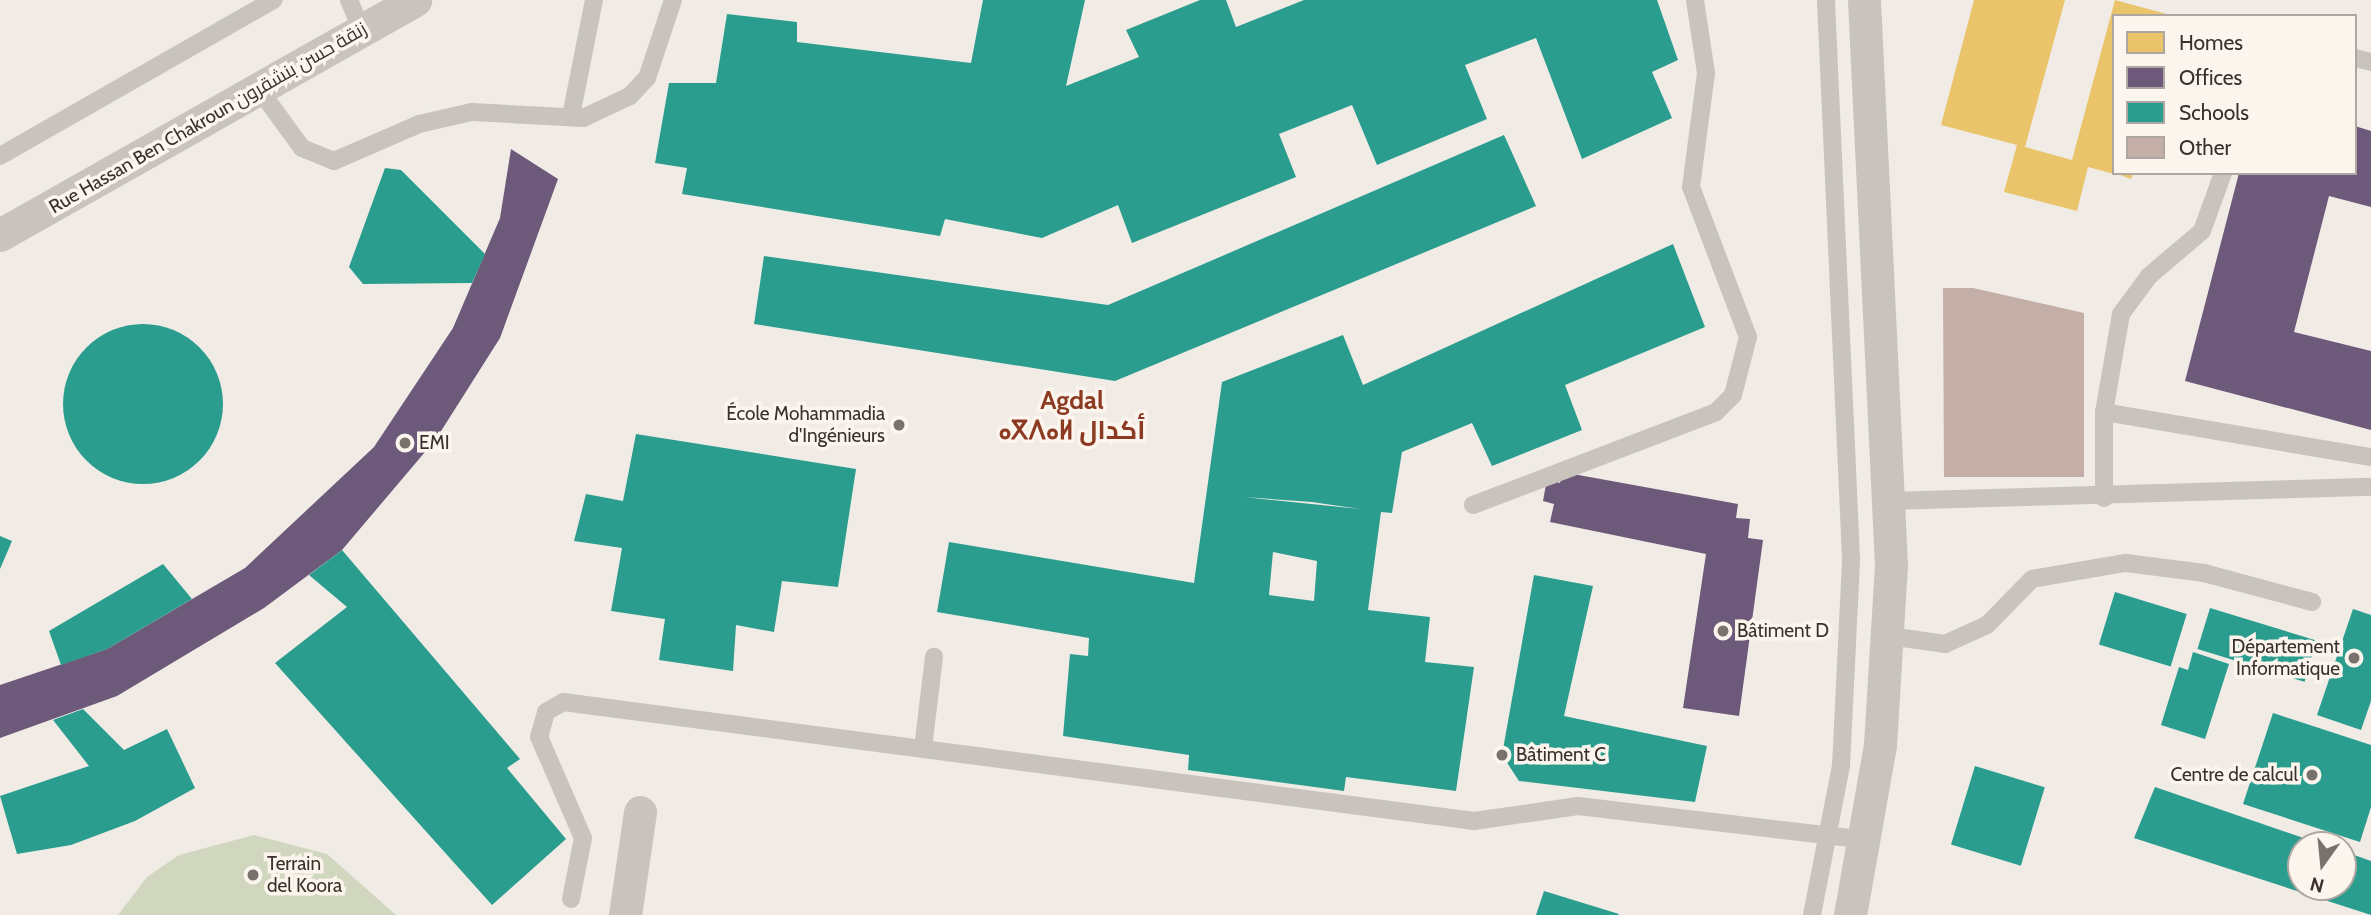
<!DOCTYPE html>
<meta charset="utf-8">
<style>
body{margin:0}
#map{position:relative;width:2371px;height:915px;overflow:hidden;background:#f0ebe5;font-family:Cabin,Cairo,"Noto Sans Tifinagh",sans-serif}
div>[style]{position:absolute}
.green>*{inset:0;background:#d1d6bf}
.homes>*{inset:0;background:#e9c46a}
.offices>*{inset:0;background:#6d597a}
.schools>*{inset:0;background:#2a9d8f;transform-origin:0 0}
.round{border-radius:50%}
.building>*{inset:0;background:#c3afa7}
.lane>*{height:18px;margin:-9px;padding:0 9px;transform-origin:9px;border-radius:9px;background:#c9c3be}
.street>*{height:33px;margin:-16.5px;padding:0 16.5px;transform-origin:16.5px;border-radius:16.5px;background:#c9c3be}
.dots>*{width:19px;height:19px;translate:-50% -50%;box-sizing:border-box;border:4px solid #fbf5ee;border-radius:50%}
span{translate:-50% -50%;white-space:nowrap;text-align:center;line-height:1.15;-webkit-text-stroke:7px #fbf5ee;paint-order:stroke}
.street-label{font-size:19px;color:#3b302b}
.poi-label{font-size:19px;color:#3b302b}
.right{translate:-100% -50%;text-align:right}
.left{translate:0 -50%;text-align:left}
.district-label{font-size:26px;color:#8c3b22;font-weight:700}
.legend{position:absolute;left:2112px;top:14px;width:245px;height:161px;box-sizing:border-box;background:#fbf5ee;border:2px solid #aea6a0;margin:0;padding:9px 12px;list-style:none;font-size:21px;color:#3b302b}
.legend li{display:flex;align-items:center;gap:14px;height:35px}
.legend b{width:35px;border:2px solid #aea6a0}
.north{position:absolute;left:2287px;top:831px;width:70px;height:70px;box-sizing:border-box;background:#fbf5ee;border:2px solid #aea6a0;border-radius:50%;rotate:195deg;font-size:19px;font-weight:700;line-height:28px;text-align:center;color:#3b302b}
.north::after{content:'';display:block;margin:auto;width:24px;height:32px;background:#7a716c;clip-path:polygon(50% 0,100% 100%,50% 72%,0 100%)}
</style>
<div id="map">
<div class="green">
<i style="clip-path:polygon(254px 835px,327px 854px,396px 915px,118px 915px,147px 877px,179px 855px)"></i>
</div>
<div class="homes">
<i style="clip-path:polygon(1974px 0,2065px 0,2025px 147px,2072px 160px,2115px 0,2170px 15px,2114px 16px,2114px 174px,2088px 167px,2077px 211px,2004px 192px,2017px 145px,1941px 125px)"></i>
<i style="clip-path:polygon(2115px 173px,2133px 173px,2131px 179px)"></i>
</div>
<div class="offices">
<i style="clip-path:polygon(2355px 126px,2371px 131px,2371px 207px,2329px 196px,2294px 332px,2371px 351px,2371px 430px,2185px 381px,2239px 173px,2355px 173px)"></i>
<i style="clip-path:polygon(511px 149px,558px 179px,500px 338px,436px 439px,342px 550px,264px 608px,117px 696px,0 738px,0 685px,107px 649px,245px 568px,374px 447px,453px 328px,500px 218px)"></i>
<i style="clip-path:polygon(1562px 472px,1738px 504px,1736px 518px,1750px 519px,1748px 538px,1763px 540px,1739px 716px,1683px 708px,1706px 554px,1550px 522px,1554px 504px,1543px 501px,1547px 479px,1560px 483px)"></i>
</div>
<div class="schools">
<i style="clip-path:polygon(983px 0,1085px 0,1066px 86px,1139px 57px,1126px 30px,1200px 0,1226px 0,1236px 27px,1304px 0,1657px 0,1678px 60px,1652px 72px,1672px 118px,1582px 159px,1536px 38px,1465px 65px,1487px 119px,1377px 165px,1352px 105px,1279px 134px,1296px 177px,1132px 243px,1118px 205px,1042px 238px,945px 219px,940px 236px,682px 194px,687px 168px,655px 163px,669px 83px,716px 83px,727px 14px,797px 22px,797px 42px,971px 63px)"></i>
<i style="clip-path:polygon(1504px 135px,1536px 206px,1115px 381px,754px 324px,764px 256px,1108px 305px)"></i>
<i style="clip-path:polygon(385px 168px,401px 170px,485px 254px,472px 283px,363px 284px,349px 267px)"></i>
<i style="clip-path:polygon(evenodd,1673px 244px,1705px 327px,1565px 385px,1582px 430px,1492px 466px,1472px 423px,1402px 452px,1392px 513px,1381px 512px,1368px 610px,1430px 617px,1425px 662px,1474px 667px,1456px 791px,1346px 777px,1344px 791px,1188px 770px,1189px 755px,1063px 736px,1070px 654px,1088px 656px,1089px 638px,937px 612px,949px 542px,1194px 583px,1222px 382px,1343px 335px,1363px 385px,1673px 244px,1244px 497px,1312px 502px,1360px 509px,1244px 497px,1673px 244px,1273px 552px,1317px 561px,1314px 601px,1269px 595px,1273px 552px)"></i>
<i class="round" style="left:63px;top:324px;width:160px;height:160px"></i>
<i style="clip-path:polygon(636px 434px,856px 469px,838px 587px,782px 581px,774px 632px,736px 625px,733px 671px,659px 660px,665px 619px,611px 611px,622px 548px,574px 541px,586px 494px,623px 501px)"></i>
<i style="clip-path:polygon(0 536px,12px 541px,0 569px)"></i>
<i style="clip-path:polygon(342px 550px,520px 759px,507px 768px,566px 839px,492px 905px,275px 663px,347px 607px,309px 575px)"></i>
<i style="clip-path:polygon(163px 564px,192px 599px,107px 649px,61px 665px,49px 631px)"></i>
<i style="clip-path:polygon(1534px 575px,1593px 586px,1564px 716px,1707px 746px,1695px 802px,1519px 781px,1502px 755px)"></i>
<i style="left:2115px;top:592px;width:75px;height:55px;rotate:17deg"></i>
<i style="left:2210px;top:608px;width:112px;height:43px;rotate:17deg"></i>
<i style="clip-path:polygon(2353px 609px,2371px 615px,2371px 701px,2361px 730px,2317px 715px)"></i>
<i style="clip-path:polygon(2193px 652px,2229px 664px,2205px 739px,2161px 725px,2179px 667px,2188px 670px)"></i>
<i style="clip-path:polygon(83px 709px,124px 750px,167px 729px,195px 788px,135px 821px,71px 845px,17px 854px,0 796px,89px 766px,53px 720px)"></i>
<i style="clip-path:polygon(2273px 713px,2371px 745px,2371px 807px,2360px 842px,2243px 804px)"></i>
<i style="left:1975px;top:766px;width:73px;height:82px;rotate:17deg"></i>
<i style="clip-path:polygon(2155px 787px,2324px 845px,2301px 845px,2301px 887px,2343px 887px,2343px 851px,2371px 861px,2371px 915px,2134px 838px)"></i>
<i style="clip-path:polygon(1544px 891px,1619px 914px,1618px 915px,1536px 915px)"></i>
</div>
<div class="building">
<i style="clip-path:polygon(1943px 288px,1973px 288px,2084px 313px,2084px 477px,1944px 477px)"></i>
</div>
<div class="lane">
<i style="left:349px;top:0;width:33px;rotate:67deg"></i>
<i style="left:2355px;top:58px;width:16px;rotate:14deg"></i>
<i style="left:259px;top:89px;width:73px;rotate:53.9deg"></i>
<i style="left:302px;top:148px;width:35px;rotate:22deg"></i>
<i style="left:334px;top:161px;width:93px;rotate:-23.5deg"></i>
<i style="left:419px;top:124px;width:54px;rotate:-12.8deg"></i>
<i style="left:472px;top:112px;width:111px;rotate:3.1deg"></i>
<i style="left:583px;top:118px;width:52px;rotate:-25.1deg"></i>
<i style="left:630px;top:96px;width:25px;rotate:-47deg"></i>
<i style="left:647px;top:78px;width:82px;rotate:-71.6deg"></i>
<i style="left:571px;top:116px;width:118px;rotate:-78.8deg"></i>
<i style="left:0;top:156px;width:315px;rotate:-29.7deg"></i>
<i style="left:2223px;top:173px;width:62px;rotate:109.9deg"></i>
<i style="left:2202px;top:231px;width:70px;rotate:139.7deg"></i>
<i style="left:2149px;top:276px;width:47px;rotate:126.4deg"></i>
<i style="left:2121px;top:314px;width:99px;rotate:99.8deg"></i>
<i style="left:2104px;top:412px;width:271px;rotate:9.6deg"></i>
<i style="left:2104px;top:412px;width:86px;rotate:90deg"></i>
<i style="left:1890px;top:501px;width:481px;rotate:-1.7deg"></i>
<i style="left:1473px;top:505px;width:260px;rotate:-20.9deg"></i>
<i style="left:1716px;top:412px;width:24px;rotate:-45deg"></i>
<i style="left:1733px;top:395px;width:60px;rotate:-75.5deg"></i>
<i style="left:1748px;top:337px;width:160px;rotate:-110.8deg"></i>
<i style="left:1691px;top:187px;width:115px;rotate:-82.5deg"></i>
<i style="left:1706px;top:73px;width:74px;rotate:-98.6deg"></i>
<i style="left:1889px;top:636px;width:57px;rotate:8.1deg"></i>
<i style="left:1945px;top:644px;width:46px;rotate:-24.3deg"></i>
<i style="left:1987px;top:625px;width:64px;rotate:-45.6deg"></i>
<i style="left:2032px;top:579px;width:95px;rotate:-9.7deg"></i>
<i style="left:2126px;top:563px;width:79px;rotate:7.3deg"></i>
<i style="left:2204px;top:573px;width:112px;rotate:15deg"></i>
<i style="left:923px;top:748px;width:92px;rotate:-83.1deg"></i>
<i style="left:571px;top:899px;width:62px;rotate:-78.9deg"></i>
<i style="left:583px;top:838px;width:110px;rotate:-113.5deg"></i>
<i style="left:539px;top:737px;width:26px;rotate:-74deg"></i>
<i style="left:546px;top:712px;width:20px;rotate:-30deg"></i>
<i style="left:563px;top:702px;width:919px;rotate:7.44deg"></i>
<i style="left:1474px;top:821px;width:105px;rotate:-8.2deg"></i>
<i style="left:1578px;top:806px;width:291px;rotate:6.7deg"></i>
<i style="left:1812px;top:915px;width:152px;rotate:-79deg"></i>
<i style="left:1841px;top:766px;width:208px;rotate:-87.2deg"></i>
<i style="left:1851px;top:558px;width:559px;rotate:-92.57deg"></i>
</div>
<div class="street">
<i style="left:0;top:235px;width:477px;rotate:-29.5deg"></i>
<i style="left:625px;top:915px;width:104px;rotate:-81.7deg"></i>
<i style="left:1850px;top:915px;width:173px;rotate:-80deg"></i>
<i style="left:1880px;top:745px;width:180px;rotate:-86.5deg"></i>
<i style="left:1891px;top:565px;width:566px;rotate:-92.74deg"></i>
</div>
<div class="dots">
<i style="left:899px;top:425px;background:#7a716c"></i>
<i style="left:405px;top:443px;background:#7a716c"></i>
<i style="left:1723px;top:631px;background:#7a716c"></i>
<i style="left:2354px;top:658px;background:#7a716c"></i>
<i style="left:1502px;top:755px;background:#7a716c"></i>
<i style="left:2312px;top:775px;background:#7a716c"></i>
<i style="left:253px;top:875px;background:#7a716c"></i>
</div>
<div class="street-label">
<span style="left:208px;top:118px;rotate:-30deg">Rue Hassan Ben Chakroun زنقة حسن بنشقرون</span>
</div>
<div class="poi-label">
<span class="right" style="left:885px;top:425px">École Mohammadia<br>d'Ingénieurs</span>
<span class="left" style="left:419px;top:443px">EMI</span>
<span class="left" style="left:1737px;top:631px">Bâtiment D</span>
<span class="right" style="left:2340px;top:658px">Département<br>Informatique</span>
<span class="left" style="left:1516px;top:755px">Bâtiment C</span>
<span class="right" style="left:2298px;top:775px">Centre de calcul</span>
<span class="left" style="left:267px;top:875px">Terrain<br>del Koora</span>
</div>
<div class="district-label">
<span style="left:1072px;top:416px">Agdal<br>ⴰⴳⴷⴰⵍ أكدال</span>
</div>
<ul class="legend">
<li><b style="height:19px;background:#e9c46a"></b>Homes</li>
<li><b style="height:19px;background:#6d597a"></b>Offices</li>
<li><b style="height:19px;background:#2a9d8f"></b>Schools</li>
<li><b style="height:19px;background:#c3afa7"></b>Other</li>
</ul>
<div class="north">N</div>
</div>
